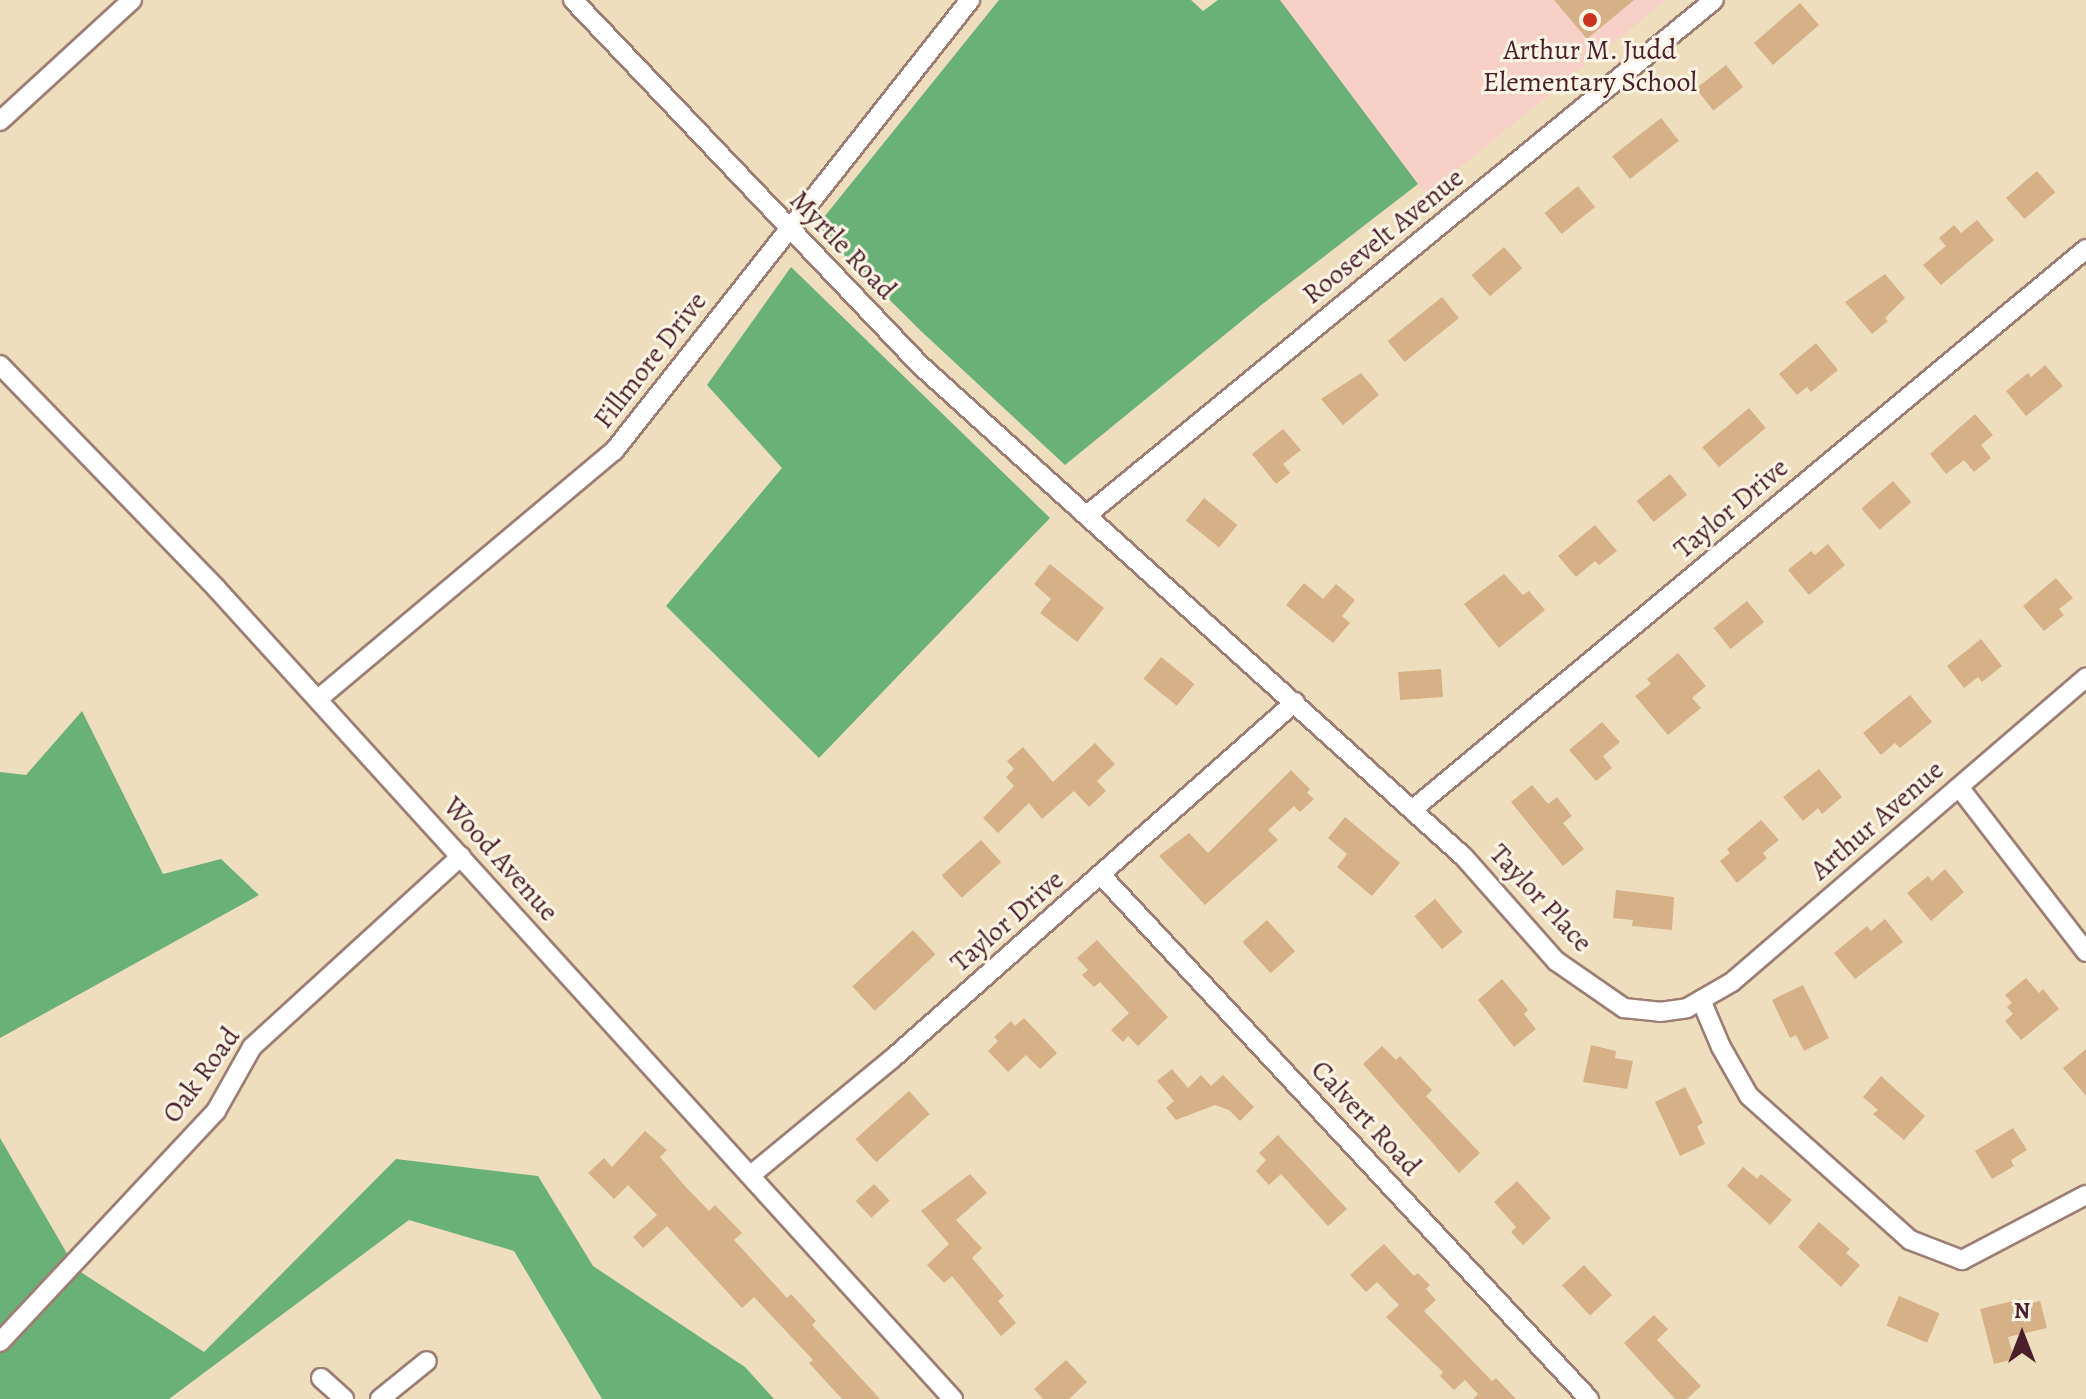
<!DOCTYPE html>
<style>
body{margin:0}
#map{position:relative;width:2086px;height:1399px;overflow:hidden;background:#eedebd;font-family:Alegreya,serif}
div>[style]{position:absolute}
.built>*{inset:0;background:#f7d1c7}
.forest>*{inset:0;background:#6ab177}
.building>*{inset:0;background:#d6b086;transform-origin:0 0}
.roads{filter:drop-shadow(2px 0 #9c7e74) drop-shadow(-2px 0 #9c7e74) drop-shadow(0 2px #9c7e74) drop-shadow(0 -2px #9c7e74)}
.minor>*{height:18px;margin:-9px;padding:0 9px;transform-origin:9px;border-radius:9px;background:#fff}
.dots>*{width:22px;height:22px;translate:-50% -50%;box-sizing:border-box;border:4px solid #fcf5e5;border-radius:50%}
span{translate:-50% -50%;white-space:nowrap;text-align:center;line-height:1.15;-webkit-text-stroke:6px #fcf5e5;paint-order:stroke}
.poi-label{font-size:28px;color:#4a1f2b}
.street-label{font-size:28px;color:#4a1f2b}
.north{position:absolute;left:1982px;top:1295px;width:80px;height:80px;-webkit-text-stroke:6px #fcf5e5;paint-order:stroke;rotate:0deg;font-size:22px;font-weight:700;line-height:32px;text-align:center;color:#4a1f2b}
.north::after{content:'';display:block;margin:auto;width:28px;height:36px;background:#4a1f2b;clip-path:polygon(50% 0,100% 100%,50% 72%,0 100%)}
</style>
<div id="map">
<div class="built">
<i style="clip-path:polygon(1280px 0,1666px 0,1426px 195px)"></i>
</div>
<div class="forest">
<i style="clip-path:polygon(999px 0,1191px 0,1203px 11px,1218px 0,1280px 0,1418px 184px,1260px 306px,1065px 465px,921px 331px,816px 227px)"></i>
<i style="clip-path:polygon(791px 267px,1050px 518px,819px 758px,666px 606px,782px 468px,707px 385px)"></i>
<i style="clip-path:polygon(82px 711px,163px 874px,221px 859px,259px 895px,0 1038px,0 772px,26px 775px)"></i>
<i style="clip-path:polygon(0 1138px,76px 1269px,204px 1352px,396px 1159px,538px 1176px,593px 1266px,745px 1367px,774px 1399px,602px 1399px,514px 1251px,409px 1220px,169px 1399px,0 1399px)"></i>
</div>
<div class="building">
<i style="clip-path:polygon(1554px 0,1634px 0,1587px 39px)"></i>
<i style="left:1800px;top:3px;width:29px;height:61px;rotate:49deg"></i>
<i style="left:1726px;top:65px;width:28px;height:38px;rotate:52deg"></i>
<i style="left:1661px;top:118px;width:29px;height:62px;rotate:52deg"></i>
<i style="left:2037px;top:171px;width:28px;height:41px;rotate:49deg"></i>
<i style="left:1578px;top:186px;width:27px;height:43px;rotate:51deg"></i>
<i style="clip-path:polygon(1977px 220px,1994px 240px,1941px 285px,1923px 265px,1946px 246px,1939px 238px,1954px 225px,1961px 233px)"></i>
<i style="left:1504px;top:247px;width:28px;height:43px;rotate:49deg"></i>
<i style="clip-path:polygon(1885px 274px,1905px 298px,1885px 318px,1888px 321px,1872px 334px,1845px 302px)"></i>
<i style="left:1442px;top:297px;width:27px;height:70px;rotate:51deg"></i>
<i style="clip-path:polygon(1816px 343px,1838px 370px,1811px 392px,1807px 387px,1797px 395px,1779px 374px)"></i>
<i style="clip-path:polygon(2045px 365px,2063px 386px,2026px 416px,2006px 391px,2028px 373px,2031px 377px)"></i>
<i style="clip-path:polygon(1361px 373px,1379px 395px,1343px 425px,1321px 399px)"></i>
<i style="left:1749px;top:408px;width:26px;height:61px;rotate:50deg"></i>
<i style="clip-path:polygon(1975px 414px,1993px 435px,1981px 445px,1991px 458px,1974px 472px,1964px 460px,1946px 474px,1930px 454px)"></i>
<i style="clip-path:polygon(1283px 429px,1301px 450px,1283px 464px,1290px 473px,1276px 484px,1252px 454px)"></i>
<i style="left:1670px;top:474px;width:27px;height:43px;rotate:51deg"></i>
<i style="left:1893px;top:481px;width:28px;height:42px;rotate:49deg"></i>
<i style="left:1204px;top:498px;width:43px;height:29px;rotate:39deg"></i>
<i style="clip-path:polygon(1595px 525px,1617px 551px,1599px 565px,1595px 561px,1576px 577px,1558px 556px)"></i>
<i style="clip-path:polygon(1828px 544px,1845px 565px,1809px 595px,1788px 570px,1811px 551px,1815px 555px)"></i>
<i style="clip-path:polygon(1050px 564px,1104px 608px,1077px 642px,1040px 613px,1051px 599px,1034px 584px)"></i>
<i style="clip-path:polygon(1504px 574px,1523px 595px,1529px 591px,1545px 610px,1499px 648px,1464px 604px)"></i>
<i style="clip-path:polygon(2056px 578px,2073px 598px,2059px 609px,2064px 615px,2044px 631px,2023px 606px)"></i>
<i style="clip-path:polygon(1304px 583px,1323px 599px,1336px 584px,1355px 600px,1342px 616px,1350px 623px,1333px 643px,1286px 605px)"></i>
<i style="left:1747px;top:601px;width:27px;height:43px;rotate:51deg"></i>
<i style="clip-path:polygon(1981px 639px,2002px 666px,1982px 682px,1978px 677px,1964px 688px,1947px 666px)"></i>
<i style="clip-path:polygon(1678px 653px,1706px 686px,1692px 698px,1701px 708px,1668px 735px,1635px 696px,1651px 684px,1647px 679px)"></i>
<i style="left:1161px;top:657px;width:43px;height:28px;rotate:39deg"></i>
<i style="left:1441px;top:669px;width:28px;height:43px;rotate:86deg"></i>
<i style="clip-path:polygon(1910px 695px,1932px 722px,1900px 748px,1895px 743px,1881px 755px,1863px 733px)"></i>
<i style="clip-path:polygon(1602px 722px,1620px 742px,1603px 756px,1612px 768px,1596px 781px,1569px 750px)"></i>
<i style="clip-path:polygon(1095px 743px,1115px 764px,1097px 781px,1106px 791px,1089px 807px,1074px 791px,1042px 819px,1029px 803px,998px 833px,983px 818px,1014px 786px,1006px 777px,1014px 769px,1007px 761px,1023px 747px,1053px 782px)"></i>
<i style="clip-path:polygon(1819px 769px,1842px 797px,1822px 814px,1818px 808px,1803px 821px,1783px 797px)"></i>
<i style="clip-path:polygon(1291px 770px,1310px 789px,1307px 793px,1314px 799px,1300px 812px,1294px 806px,1268px 830px,1278px 840px,1205px 905px,1159px 856px,1189px 833px,1208px 853px)"></i>
<i style="clip-path:polygon(1532px 785px,1548px 804px,1557px 797px,1572px 816px,1563px 823px,1584px 849px,1563px 866px,1511px 802px)"></i>
<i style="clip-path:polygon(1345px 817px,1400px 863px,1372px 896px,1337px 867px,1347px 854px,1328px 838px)"></i>
<i style="clip-path:polygon(1761px 820px,1779px 840px,1763px 853px,1767px 858px,1737px 883px,1720px 861px,1730px 853px,1727px 849px)"></i>
<i style="left:981px;top:840px;width:30px;height:53px;rotate:48deg"></i>
<i style="clip-path:polygon(1945px 869px,1964px 892px,1931px 921px,1907px 893px,1928px 876px,1932px 881px)"></i>
<i style="clip-path:polygon(1616px 890px,1674px 897px,1672px 930px,1632px 926px,1633px 920px,1613px 918px)"></i>
<i style="left:1435px;top:899px;width:43px;height:27px;rotate:50deg"></i>
<i style="clip-path:polygon(1885px 919px,1903px 942px,1855px 979px,1834px 953px,1867px 926px,1871px 931px)"></i>
<i style="left:1267px;top:920px;width:42px;height:33px;rotate:48deg"></i>
<i style="left:913px;top:930px;width:33px;height:83px;rotate:47deg"></i>
<i style="clip-path:polygon(1097px 940px,1168px 1017px,1138px 1046px,1128px 1036px,1123px 1042px,1111px 1030px,1129px 1013px,1100px 982px,1094px 987px,1082px 975px,1088px 970px,1077px 958px)"></i>
<i style="clip-path:polygon(2026px 978px,2039px 993px,2043px 989px,2059px 1009px,2021px 1040px,2005px 1021px,2013px 1014px,2007px 1007px,2012px 1003px,2005px 995px)"></i>
<i style="clip-path:polygon(1502px 979px,1528px 1010px,1524px 1014px,1536px 1029px,1514px 1047px,1478px 1000px)"></i>
<i style="clip-path:polygon(1803px 985px,1829px 1038px,1804px 1051px,1796px 1035px,1790px 1038px,1772px 1000px)"></i>
<i style="clip-path:polygon(1024px 1018px,1057px 1053px,1040px 1069px,1026px 1055px,1008px 1072px,988px 1051px,998px 1041px,994px 1037px,1011px 1021px,1015px 1026px)"></i>
<i style="clip-path:polygon(1591px 1045px,1616px 1051px,1615px 1058px,1633px 1061px,1627px 1089px,1583px 1082px)"></i>
<i style="clip-path:polygon(1382px 1046px,1396px 1060px,1400px 1056px,1432px 1090px,1426px 1096px,1480px 1153px,1459px 1173px,1363px 1064px)"></i>
<i style="clip-path:polygon(2086px 1049px,2086px 1096px,2063px 1068px)"></i>
<i style="clip-path:polygon(1172px 1069px,1188px 1088px,1201px 1075px,1211px 1086px,1223px 1075px,1254px 1107px,1240px 1121px,1229px 1110px,1215px 1105px,1176px 1120px,1166px 1108px,1174px 1101px,1157px 1081px)"></i>
<i style="clip-path:polygon(1881px 1076px,1925px 1116px,1904px 1140px,1873px 1114px,1878px 1110px,1863px 1097px)"></i>
<i style="clip-path:polygon(1685px 1087px,1703px 1123px,1697px 1126px,1705px 1144px,1680px 1156px,1655px 1102px)"></i>
<i style="left:909px;top:1091px;width:31px;height:72px;rotate:48deg"></i>
<i style="clip-path:polygon(2013px 1128px,2027px 1150px,2011px 1160px,2014px 1166px,1992px 1179px,1975px 1151px)"></i>
<i style="clip-path:polygon(645px 1131px,667px 1150px,660px 1157px,684px 1185px,709px 1211px,715px 1205px,742px 1233px,734px 1240px,787px 1298px,791px 1294px,816px 1321px,812px 1325px,880px 1399px,842px 1399px,809px 1363px,813px 1360px,754px 1297px,742px 1308px,667px 1226px,643px 1248px,633px 1237px,657px 1215px,628px 1185px,614px 1199px,588px 1173px,604px 1158px,612px 1167px)"></i>
<i style="clip-path:polygon(1278px 1135px,1347px 1209px,1328px 1226px,1281px 1174px,1269px 1185px,1256px 1171px,1266px 1160px,1259px 1153px)"></i>
<i style="clip-path:polygon(1743px 1167px,1757px 1179px,1761px 1174px,1792px 1200px,1770px 1225px,1727px 1186px)"></i>
<i style="clip-path:polygon(970px 1174px,987px 1193px,956px 1220px,982px 1248px,972px 1258px,1004px 1296px,998px 1301px,1016px 1323px,1001px 1336px,952px 1276px,944px 1283px,927px 1265px,949px 1244px,921px 1211px)"></i>
<i style="clip-path:polygon(1517px 1181px,1551px 1218px,1523px 1245px,1511px 1232px,1516px 1227px,1494px 1202px)"></i>
<i style="left:874px;top:1184px;width:23px;height:25px;rotate:47deg"></i>
<i style="clip-path:polygon(1819px 1222px,1850px 1249px,1846px 1253px,1860px 1265px,1841px 1287px,1798px 1247px)"></i>
<i style="clip-path:polygon(1384px 1244px,1414px 1276px,1418px 1273px,1430px 1285px,1426px 1289px,1436px 1300px,1424px 1311px,1492px 1381px,1496px 1378px,1516px 1399px,1473px 1399px,1478px 1394px,1465px 1380px,1454px 1390px,1440px 1376px,1443px 1372px,1386px 1317px,1399px 1305px,1377px 1282px,1366px 1292px,1350px 1275px)"></i>
<i style="left:1584px;top:1265px;width:41px;height:30px;rotate:47deg"></i>
<i style="left:1899px;top:1296px;width:44px;height:32px;rotate:23deg"></i>
<i style="clip-path:polygon(2021px 1299px,2023px 1305px,2040px 1301px,2047px 1328px,2008px 1337px,2014px 1359px,1994px 1364px,1980px 1309px)"></i>
<i style="clip-path:polygon(1654px 1315px,1668px 1329px,1657px 1340px,1701px 1386px,1687px 1399px,1675px 1399px,1624px 1343px)"></i>
<i style="clip-path:polygon(1066px 1360px,1087px 1382px,1069px 1399px,1043px 1399px,1034px 1389px)"></i>
</div>
<div class="roads">
<div class="minor">
<i style="left:573px;top:0;width:504px;rotate:46.45deg"></i>
<i style="left:920px;top:365px;width:733px;rotate:42.13deg"></i>
<i style="left:1464px;top:857px;width:139px;rotate:48.5deg"></i>
<i style="left:1556px;top:961px;width:83px;rotate:34.7deg"></i>
<i style="left:1624px;top:1008px;width:36px;rotate:6deg"></i>
<i style="left:1660px;top:1012px;width:27px;rotate:-8deg"></i>
<i style="left:1687px;top:1008px;width:52px;rotate:-30deg"></i>
<i style="left:1732px;top:982px;width:467px;rotate:-40.7deg"></i>
<i style="left:0;top:121px;width:179px;rotate:-42.5deg"></i>
<i style="left:0;top:365px;width:310px;rotate:45.9deg"></i>
<i style="left:216px;top:588px;width:1096px;rotate:47.74deg"></i>
<i style="left:1087px;top:515px;width:811px;rotate:-39.4deg"></i>
<i style="left:318px;top:699px;width:386px;rotate:-40deg"></i>
<i style="left:614px;top:451px;width:575px;rotate:-51.71deg"></i>
<i style="left:1959px;top:787px;width:208px;rotate:52.4deg"></i>
<i style="left:1412px;top:810px;width:877px;rotate:-39.77deg"></i>
<i style="left:1101px;top:875px;width:716px;rotate:47.04deg"></i>
<i style="left:1701px;top:1000px;width:51px;rotate:66.9deg"></i>
<i style="left:1721px;top:1047px;width:56px;rotate:60.3deg"></i>
<i style="left:1749px;top:1096px;width:216px;rotate:41.8deg"></i>
<i style="left:1910px;top:1240px;width:56px;rotate:21deg"></i>
<i style="left:1962px;top:1260px;width:140px;rotate:-27.7deg"></i>
<i style="left:751px;top:1175px;width:184px;rotate:-39.5deg"></i>
<i style="left:893px;top:1058px;width:537px;rotate:-41.53deg"></i>
<i style="left:0;top:1342px;width:316px;rotate:-46.9deg"></i>
<i style="left:216px;top:1111px;width:73px;rotate:-60.6deg"></i>
<i style="left:252px;top:1047px;width:283px;rotate:-42.4deg"></i>
<i style="left:321px;top:1378px;width:31px;rotate:42deg"></i>
<i style="left:380px;top:1399px;width:60px;rotate:-39deg"></i>
</div>
</div>
<div class="dots">
<i style="left:1590px;top:20px;background:#c8321e"></i>
</div>
<div class="poi-label">
<span style="left:1590px;top:66px">Arthur M. Judd<br>Elementary School</span>
</div>
<div class="street-label">
<span style="left:1383px;top:236px;rotate:-39deg">Roosevelt Avenue</span>
<span style="left:843px;top:245px;rotate:46deg">Myrtle Road</span>
<span style="left:650px;top:360px;rotate:-52deg">Fillmore Drive</span>
<span style="left:1731px;top:508px;rotate:-40deg">Taylor Drive</span>
<span style="left:1877px;top:820px;rotate:-41deg">Arthur Avenue</span>
<span style="left:501px;top:859px;rotate:48deg">Wood Avenue</span>
<span style="left:1541px;top:898px;rotate:47deg">Taylor Place</span>
<span style="left:1007px;top:921px;rotate:-41deg">Taylor Drive</span>
<span style="left:201px;top:1075px;rotate:-54deg">Oak Road</span>
<span style="left:1366px;top:1118px;rotate:47deg">Calvert Road</span>
</div>
<div class="north">N</div>
</div>
